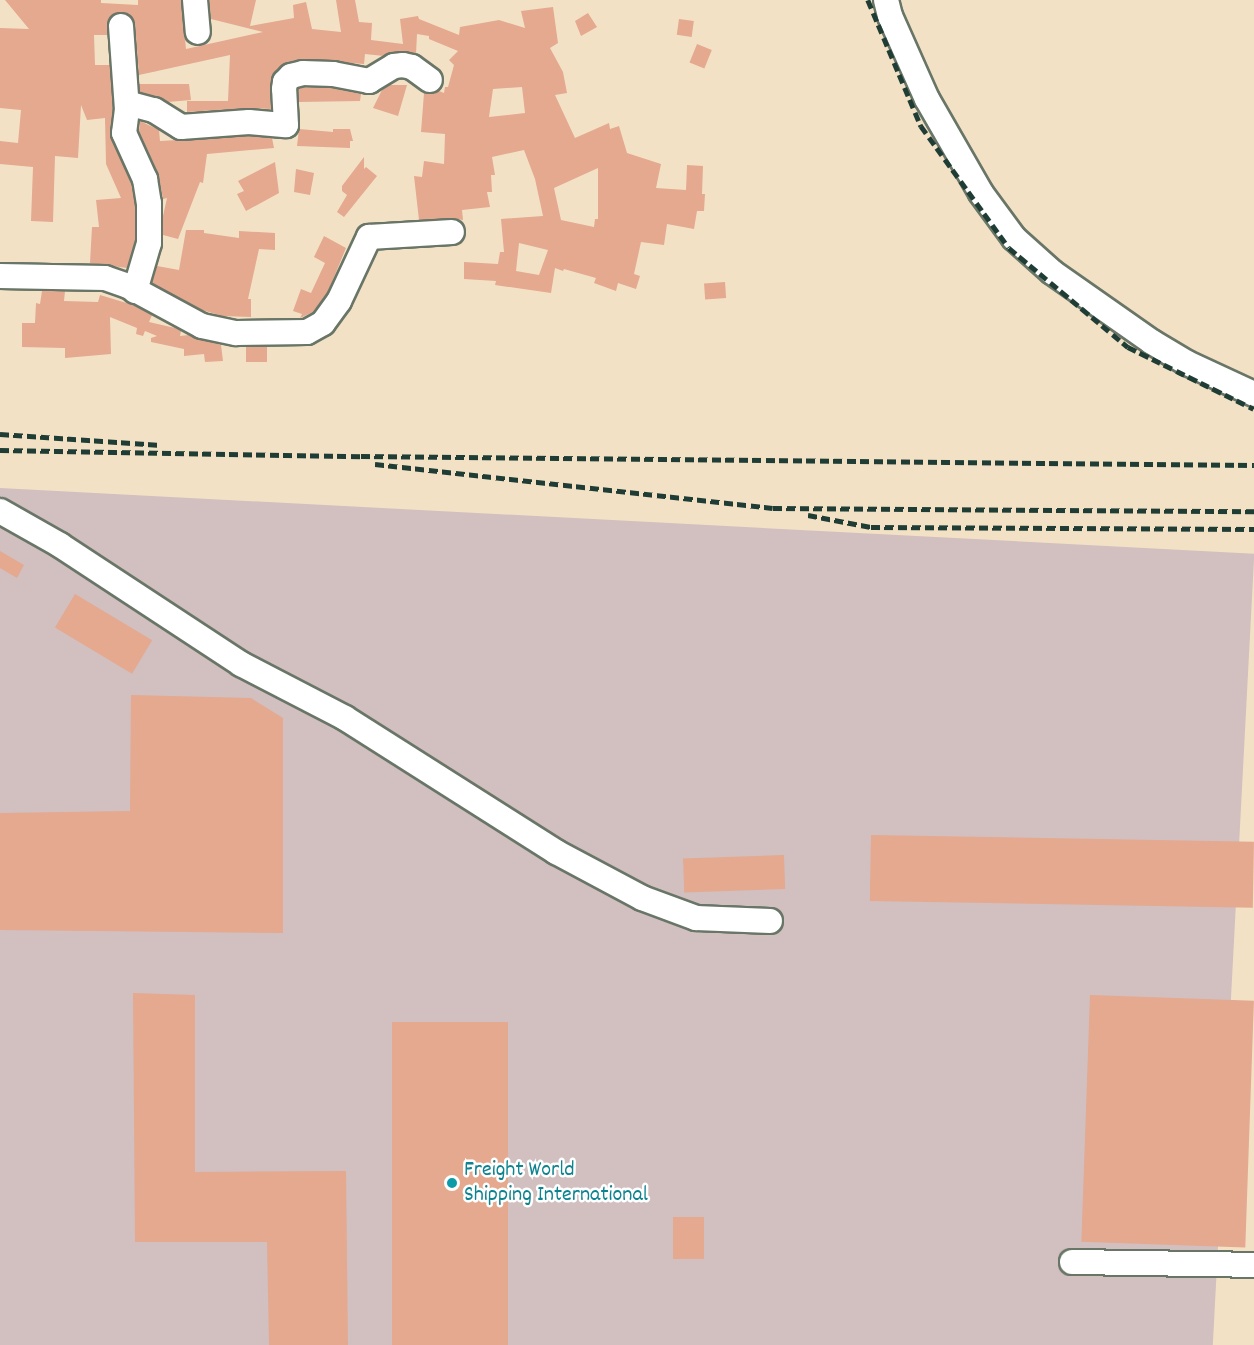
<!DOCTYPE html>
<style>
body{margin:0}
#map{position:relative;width:1254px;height:1345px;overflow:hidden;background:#f3e1c6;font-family:Dekko,sans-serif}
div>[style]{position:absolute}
.industrial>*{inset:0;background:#d2bfc0;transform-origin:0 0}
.building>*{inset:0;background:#e4a98e;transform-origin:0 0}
.roads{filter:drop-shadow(2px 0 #697667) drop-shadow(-2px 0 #697667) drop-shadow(0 2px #697667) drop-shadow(0 -2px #697667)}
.minor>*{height:24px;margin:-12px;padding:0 12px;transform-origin:12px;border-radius:12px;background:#fff}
.rail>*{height:4.5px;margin-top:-2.25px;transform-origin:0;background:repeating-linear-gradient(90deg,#1f3d34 0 9px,transparent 0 13.5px)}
.dots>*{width:16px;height:16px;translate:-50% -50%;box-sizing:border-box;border:3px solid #fff;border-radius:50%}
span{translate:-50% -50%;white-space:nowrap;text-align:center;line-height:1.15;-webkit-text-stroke:5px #fff;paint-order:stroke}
.culture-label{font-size:22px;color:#0d838f}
.left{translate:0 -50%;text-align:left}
</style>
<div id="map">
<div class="industrial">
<i style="left:0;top:488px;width:1256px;height:857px;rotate:3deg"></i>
</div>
<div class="building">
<i style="clip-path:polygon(evenodd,5px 0,101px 0,101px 3px,138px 5px,138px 0,181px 0,186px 49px,263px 32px,211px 19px,209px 0,256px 0,250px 26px,294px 18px,293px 5px,306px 2px,312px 29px,341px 32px,336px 0,355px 0,359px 22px,372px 23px,371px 40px,403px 44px,400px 19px,418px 16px,419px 19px,459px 35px,460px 27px,499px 20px,525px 28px,521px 11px,553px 7px,558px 43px,550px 48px,563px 72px,567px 93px,555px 95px,575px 138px,609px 123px,610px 129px,619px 126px,627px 153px,661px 164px,656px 188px,686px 190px,687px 165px,703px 166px,702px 194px,705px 194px,704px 211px,697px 211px,694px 229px,667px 224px,664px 245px,641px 242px,634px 274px,640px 276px,636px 289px,618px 283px,616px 291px,594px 283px,596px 278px,564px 269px,563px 271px,555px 268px,551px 293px,495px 285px,496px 281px,464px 279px,464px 262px,498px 264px,500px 252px,504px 252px,501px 219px,543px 216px,535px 179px,524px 150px,492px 157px,495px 175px,491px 175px,492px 192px,487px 192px,490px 207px,462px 210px,463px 220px,451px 218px,419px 220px,414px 176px,422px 177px,424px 161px,444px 164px,445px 134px,421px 132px,424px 93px,429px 94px,439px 91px,444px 93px,445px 87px,448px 87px,454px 65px,449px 60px,458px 51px,429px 39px,429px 36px,417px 34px,416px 54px,402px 51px,384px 56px,365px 54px,364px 64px,300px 59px,287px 62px,274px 73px,270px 87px,271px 109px,248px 108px,187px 112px,187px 101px,228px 101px,230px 55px,139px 75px,135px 24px,128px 14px,119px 12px,108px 19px,107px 35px,94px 35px,95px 65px,110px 65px,113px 109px,110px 132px,131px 183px,135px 204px,135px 241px,127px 268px,90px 263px,92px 227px,99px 227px,96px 200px,121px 198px,106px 164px,105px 118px,87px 120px,81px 105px,78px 158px,55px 156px,53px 222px,31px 221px,33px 167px,0 164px,0 141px,18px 143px,21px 110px,0 108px,0 28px,29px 29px,5px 0,522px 87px,525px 113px,489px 117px,493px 89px,522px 87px,5px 0,598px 168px,598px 219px,595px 219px,594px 227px,561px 220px,554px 188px,598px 168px,5px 0,519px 243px,548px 250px,539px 275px,516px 271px,519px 243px)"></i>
<i style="clip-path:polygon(588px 13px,597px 27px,581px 36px,575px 21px)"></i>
<i style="left:679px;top:19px;width:15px;height:16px;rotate:8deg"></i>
<i style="left:697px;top:44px;width:16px;height:20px;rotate:22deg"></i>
<i style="clip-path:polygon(139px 84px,189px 84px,191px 100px,168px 102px,140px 92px)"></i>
<i style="clip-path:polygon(389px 85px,407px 85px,398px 116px,373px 108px,382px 90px)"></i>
<i style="clip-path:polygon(305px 87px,331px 88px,361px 94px,360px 101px,299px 102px,298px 89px)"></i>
<i style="clip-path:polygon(140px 121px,159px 130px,160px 141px,249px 136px,272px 138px,274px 148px,207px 154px,203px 183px,200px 182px,178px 239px,163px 235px,163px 216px,167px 198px,163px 199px,158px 173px,139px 131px)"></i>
<i style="clip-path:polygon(299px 129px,333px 132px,333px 129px,350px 129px,353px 141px,350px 141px,350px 148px,297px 146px)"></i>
<i style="clip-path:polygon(364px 157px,364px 169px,366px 167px,377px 176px,344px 217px,337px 212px,347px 195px,342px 191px,342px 186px)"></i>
<i style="clip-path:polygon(275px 162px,279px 193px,246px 211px,237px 194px,244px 191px,238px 181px)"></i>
<i style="clip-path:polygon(296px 169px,314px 173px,310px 195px,294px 192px)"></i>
<i style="clip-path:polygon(186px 230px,204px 230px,204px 233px,239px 238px,239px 231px,275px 233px,275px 250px,259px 249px,248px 299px,251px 299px,251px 317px,222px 316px,202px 310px,152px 283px,157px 266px,179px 270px)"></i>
<i style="clip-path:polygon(324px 236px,346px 248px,327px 294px,313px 312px,300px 318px,302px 314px,293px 311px,301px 289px,311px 293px,325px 263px,314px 257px)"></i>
<i style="left:725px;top:282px;width:16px;height:21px;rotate:86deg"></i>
<i style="clip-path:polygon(42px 291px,65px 291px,64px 301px,98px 302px,100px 295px,133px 305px,152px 315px,149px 322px,175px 328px,181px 331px,180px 336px,189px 335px,221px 345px,223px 361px,205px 362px,204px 354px,184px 356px,184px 349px,151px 342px,151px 338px,157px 336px,145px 331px,143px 336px,136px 334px,137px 328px,110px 317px,111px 354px,65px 358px,65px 348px,22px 347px,22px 323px,35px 323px,36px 303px,40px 304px)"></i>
<i style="left:246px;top:347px;width:21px;height:15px"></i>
<i style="clip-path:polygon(0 551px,24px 565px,17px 578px,0 568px)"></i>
<i style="left:75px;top:594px;width:90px;height:39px;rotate:31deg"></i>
<i style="clip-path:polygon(131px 695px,251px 698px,283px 718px,283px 933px,0 930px,0 813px,130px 811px)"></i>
<i style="left:871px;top:835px;width:383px;height:66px;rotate:1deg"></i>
<i style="left:784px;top:855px;width:34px;height:101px;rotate:88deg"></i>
<i style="clip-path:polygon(133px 993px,195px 995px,195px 1172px,346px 1171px,348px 1345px,269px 1345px,267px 1242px,135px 1242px)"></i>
<i style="left:1090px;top:995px;width:164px;height:247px;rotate:2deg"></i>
<i style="left:392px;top:1022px;width:116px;height:323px"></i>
<i style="left:673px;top:1217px;width:31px;height:42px"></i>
</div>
<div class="roads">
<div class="minor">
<i style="left:195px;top:0;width:32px;rotate:85deg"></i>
<i style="left:886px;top:0;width:16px;rotate:76deg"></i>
<i style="left:890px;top:16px;width:91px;rotate:66deg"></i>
<i style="left:927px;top:99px;width:108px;rotate:60.1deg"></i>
<i style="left:981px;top:193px;width:56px;rotate:53.7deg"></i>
<i style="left:1014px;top:238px;width:51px;rotate:41.8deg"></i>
<i style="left:1052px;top:272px;width:122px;rotate:35deg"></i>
<i style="left:1152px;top:342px;width:41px;rotate:31deg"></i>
<i style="left:1187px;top:363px;width:74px;rotate:24.8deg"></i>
<i style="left:121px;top:26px;width:83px;rotate:85.9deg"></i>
<i style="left:127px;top:109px;width:24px;rotate:97deg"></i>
<i style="left:124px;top:133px;width:51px;rotate:65.5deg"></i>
<i style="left:145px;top:179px;width:24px;rotate:81deg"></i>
<i style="left:149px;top:203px;width:40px;rotate:90deg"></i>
<i style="left:149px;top:243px;width:50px;rotate:106.3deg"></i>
<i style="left:127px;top:103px;width:28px;rotate:15deg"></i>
<i style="left:154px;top:110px;width:32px;rotate:32deg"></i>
<i style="left:181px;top:127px;width:68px;rotate:-4.2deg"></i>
<i style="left:249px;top:122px;width:37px;rotate:5deg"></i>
<i style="left:286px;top:125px;width:36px;rotate:-93deg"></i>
<i style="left:284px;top:89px;width:7px;rotate:-82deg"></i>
<i style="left:285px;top:82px;width:8px;rotate:-45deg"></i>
<i style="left:291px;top:76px;width:12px;rotate:-14deg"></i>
<i style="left:303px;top:73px;width:30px;rotate:2deg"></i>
<i style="left:333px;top:74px;width:37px;rotate:11deg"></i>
<i style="left:369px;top:81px;width:29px;rotate:-31deg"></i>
<i style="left:394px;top:66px;width:9px;rotate:-6deg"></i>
<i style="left:403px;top:65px;width:9px;rotate:13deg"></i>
<i style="left:412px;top:67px;width:22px;rotate:36deg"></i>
<i style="left:0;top:276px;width:105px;rotate:1.1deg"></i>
<i style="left:105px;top:278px;width:24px;rotate:19deg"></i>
<i style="left:128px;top:286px;width:84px;rotate:28.4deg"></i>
<i style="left:202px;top:326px;width:35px;rotate:12deg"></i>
<i style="left:236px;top:333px;width:71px;rotate:-0.8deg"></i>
<i style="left:307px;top:332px;width:18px;rotate:-29deg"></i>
<i style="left:323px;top:323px;width:27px;rotate:-54deg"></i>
<i style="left:339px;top:301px;width:71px;rotate:-64.9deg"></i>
<i style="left:369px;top:237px;width:83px;rotate:-3.4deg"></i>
<i style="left:0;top:511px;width:69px;rotate:29.5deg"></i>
<i style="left:60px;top:545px;width:217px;rotate:33.3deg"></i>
<i style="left:241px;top:664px;width:117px;rotate:27.4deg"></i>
<i style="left:345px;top:718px;width:250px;rotate:32.4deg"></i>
<i style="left:556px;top:852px;width:98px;rotate:28.1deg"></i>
<i style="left:642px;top:898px;width:58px;rotate:20.3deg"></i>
<i style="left:696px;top:918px;width:74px;rotate:2.3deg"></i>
<i style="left:1072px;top:1262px;width:182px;rotate:0.9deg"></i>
</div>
</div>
<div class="rail">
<i style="left:868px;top:0;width:137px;rotate:67.2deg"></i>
<i style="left:921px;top:126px;width:150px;rotate:54.2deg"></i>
<i style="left:1009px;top:248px;width:155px;rotate:39.8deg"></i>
<i style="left:1128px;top:347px;width:140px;rotate:26.2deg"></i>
<i style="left:0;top:434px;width:161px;rotate:3.9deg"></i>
<i style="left:0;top:450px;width:361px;rotate:1deg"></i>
<i style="left:361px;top:456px;width:893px;rotate:0.58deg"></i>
<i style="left:375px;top:464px;width:400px;rotate:6.3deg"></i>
<i style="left:773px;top:508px;width:481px;rotate:0.4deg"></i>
<i style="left:808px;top:515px;width:64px;rotate:10.8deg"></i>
<i style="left:871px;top:527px;width:383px;rotate:0.3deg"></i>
</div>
<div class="dots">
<i style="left:452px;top:1183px;background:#0f9aa8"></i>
</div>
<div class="culture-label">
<span class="left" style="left:464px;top:1183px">Freight World<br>Shipping International</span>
</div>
</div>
